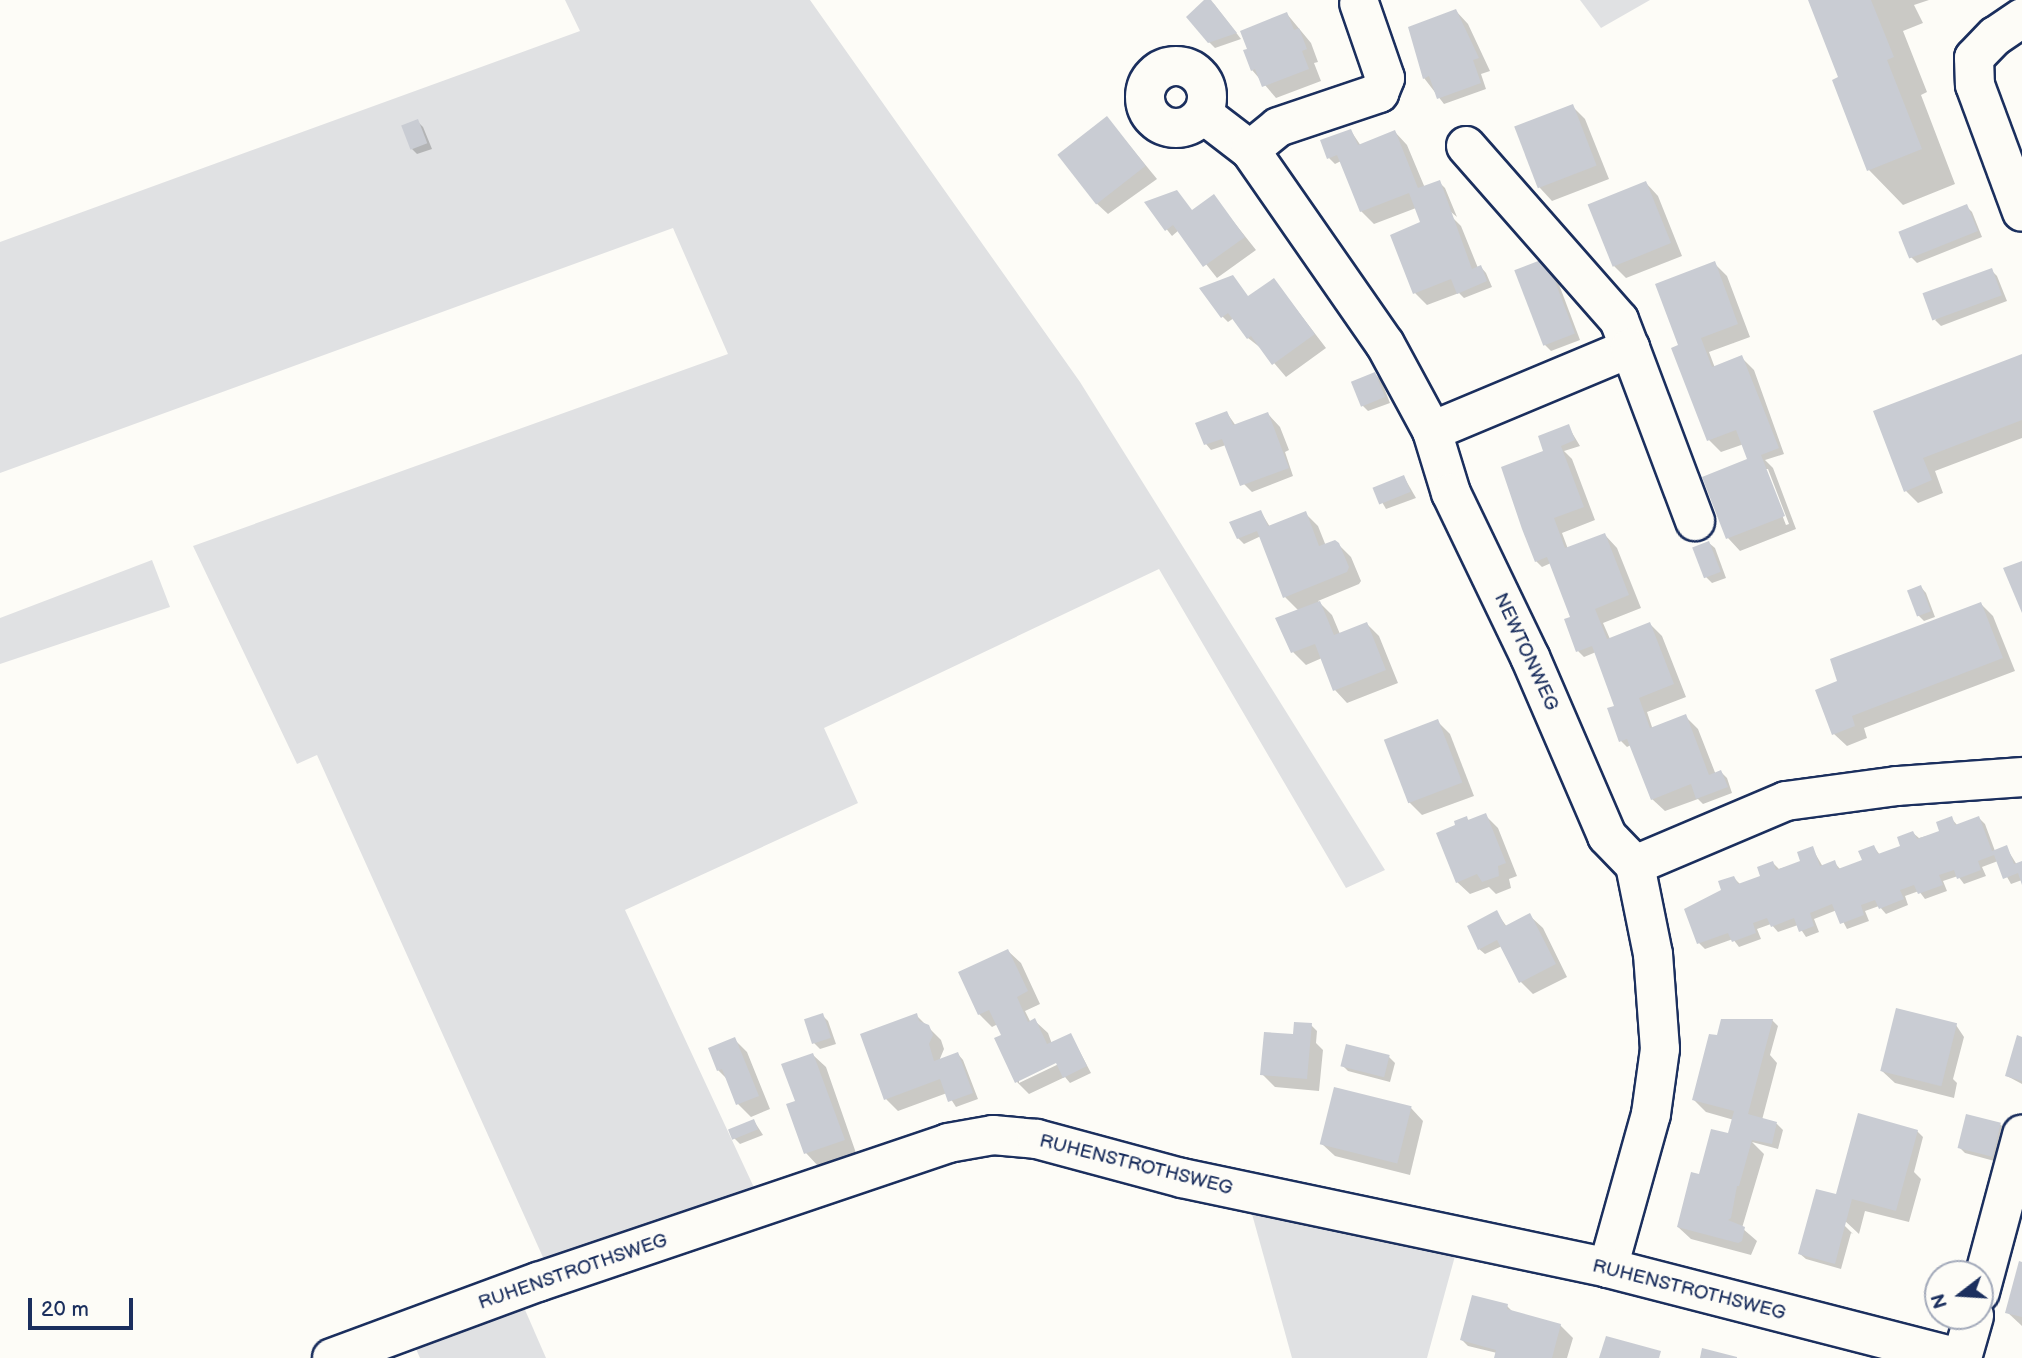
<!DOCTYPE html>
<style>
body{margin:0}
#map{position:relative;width:2022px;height:1358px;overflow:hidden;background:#fdfcf7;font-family:"Balsamiq Sans",sans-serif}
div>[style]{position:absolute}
.green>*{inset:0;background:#e0e1e3}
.shadow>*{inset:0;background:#0003}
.building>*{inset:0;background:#c9ccd3;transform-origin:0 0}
.roads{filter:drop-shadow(2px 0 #1b2f5e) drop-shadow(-2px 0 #1b2f5e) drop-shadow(0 2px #1b2f5e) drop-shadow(0 -2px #1b2f5e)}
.street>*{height:38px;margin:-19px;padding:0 19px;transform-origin:19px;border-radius:19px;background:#fdfcf7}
.street>.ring{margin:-19px;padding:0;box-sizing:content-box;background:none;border:38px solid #fdfcf7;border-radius:50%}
span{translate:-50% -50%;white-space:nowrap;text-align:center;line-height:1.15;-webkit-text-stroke:5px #fdfcf7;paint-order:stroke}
.street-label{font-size:19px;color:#1b2f5e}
.north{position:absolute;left:1924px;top:1260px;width:70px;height:70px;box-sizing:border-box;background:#fdfcf7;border:2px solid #a3aaba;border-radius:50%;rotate:253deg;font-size:19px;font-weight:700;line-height:28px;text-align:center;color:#1b2f5e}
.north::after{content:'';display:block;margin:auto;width:24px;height:32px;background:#1b2f5e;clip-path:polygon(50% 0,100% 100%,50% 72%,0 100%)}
.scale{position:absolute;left:28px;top:1298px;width:105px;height:32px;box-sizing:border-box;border:4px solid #1b2f5e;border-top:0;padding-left:9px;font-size:21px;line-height:24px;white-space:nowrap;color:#1b2f5e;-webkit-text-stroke:5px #fdfcf7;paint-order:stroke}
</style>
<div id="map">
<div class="green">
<i style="clip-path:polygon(565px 0,810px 0,1080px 382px,1385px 870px,1346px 888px,1159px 569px,824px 728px,858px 803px,625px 910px,757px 1194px,546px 1264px,317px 755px,297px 764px,193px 546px,728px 354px,673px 228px,0 473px,0 242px,580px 31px)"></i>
<i style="clip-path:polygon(1580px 0,1650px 0,1601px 28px)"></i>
<i style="clip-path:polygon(152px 560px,170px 607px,0 664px,0 618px)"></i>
<i style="clip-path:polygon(1252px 1214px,1455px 1256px,1427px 1358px,1292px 1358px)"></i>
<i style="clip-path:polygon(522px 1303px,546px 1358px,420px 1358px,413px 1342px)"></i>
</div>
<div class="shadow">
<i style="clip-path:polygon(1207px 0,1214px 4px,1241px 39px,1215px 48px,1209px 42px)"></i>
<i style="clip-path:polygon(1810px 0,1929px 0,1914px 5px,1923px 23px,1903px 31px,1927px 92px,1921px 95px,1955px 184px,1903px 205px,1869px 170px,1841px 78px)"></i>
<i style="clip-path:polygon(1456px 11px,1468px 24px,1490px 71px,1481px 74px,1486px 89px,1444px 104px,1424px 78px)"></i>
<i style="clip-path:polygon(1287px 14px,1311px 43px,1318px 62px,1314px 63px,1321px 81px,1276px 98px,1252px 70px)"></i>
<i style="clip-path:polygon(1572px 106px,1585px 119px,1609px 179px,1552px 201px,1540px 188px,1516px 128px)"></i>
<i style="clip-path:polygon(1107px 118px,1157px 179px,1108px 214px,1095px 202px)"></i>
<i style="clip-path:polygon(417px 121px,423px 127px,432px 149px,417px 154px,411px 148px)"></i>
<i style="clip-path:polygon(1351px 131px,1361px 146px,1395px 132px,1407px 145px,1425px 188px,1439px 182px,1445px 188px,1457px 217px,1451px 212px,1449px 214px,1461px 226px,1478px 268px,1481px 267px,1486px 273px,1492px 287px,1464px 298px,1459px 293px,1427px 305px,1415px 293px,1424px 223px,1416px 208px,1374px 224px,1361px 211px,1341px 161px,1335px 164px,1329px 158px)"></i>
<i style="clip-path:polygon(1646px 183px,1658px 196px,1682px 256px,1626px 278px,1613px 265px,1590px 205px)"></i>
<i style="clip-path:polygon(1214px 197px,1256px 250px,1217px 278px,1179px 230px,1172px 236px,1146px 203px,1193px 212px)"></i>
<i style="clip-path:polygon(1966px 206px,1972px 212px,1982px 237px,1917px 263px,1911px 257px)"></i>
<i style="clip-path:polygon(evenodd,1714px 263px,1727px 276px,1750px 337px,1709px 352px,1715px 368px,1741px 357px,1754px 370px,1784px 454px,1765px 460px,1773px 468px,1796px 529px,1740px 551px,1728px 538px,1751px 459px,1744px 444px,1721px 452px,1709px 440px,1681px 346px,1714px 263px,1764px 469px,1768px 469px,1789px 524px,1786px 525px,1764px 469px)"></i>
<i style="clip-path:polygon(1552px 266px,1580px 340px,1551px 351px,1545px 345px,1518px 272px)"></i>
<i style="clip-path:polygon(1991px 270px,1997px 276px,2007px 301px,1941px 326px,1935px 320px)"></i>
<i style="clip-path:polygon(1274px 280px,1326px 348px,1286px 377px,1262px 349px,1248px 338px,1234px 318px,1228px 322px,1222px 316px)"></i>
<i style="clip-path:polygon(2022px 356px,2022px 438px,1935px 471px,1943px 493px,1918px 503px,1906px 491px,1875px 412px)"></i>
<i style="clip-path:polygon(1375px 374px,1381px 380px,1390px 403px,1368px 411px,1362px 405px)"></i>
<i style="clip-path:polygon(1227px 413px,1236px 426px,1268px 414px,1280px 427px,1289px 450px,1285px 452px,1293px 476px,1252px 492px,1239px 479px,1226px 445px,1211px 450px,1206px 444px,1198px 424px)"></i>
<i style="clip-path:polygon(1568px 426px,1580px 446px,1564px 451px,1572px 459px,1595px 520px,1562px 533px,1568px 549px,1605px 535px,1617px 548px,1641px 608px,1603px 623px,1610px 639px,1650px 624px,1662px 636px,1686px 697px,1647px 712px,1653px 730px,1685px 716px,1698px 729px,1716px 775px,1721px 772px,1727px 778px,1732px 793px,1703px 804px,1698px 799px,1665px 811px,1652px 799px,1631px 745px,1627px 747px,1621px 741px,1617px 707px,1596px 652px,1584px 657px,1578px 651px,1572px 618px,1551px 563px,1542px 567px,1536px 561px,1546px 451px)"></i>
<i style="clip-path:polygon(1404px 477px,1416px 498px,1386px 509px,1374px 488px)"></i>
<i style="clip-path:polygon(1261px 512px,1270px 527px,1305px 513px,1318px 526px,1326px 546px,1338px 544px,1351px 557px,1361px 581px,1359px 584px,1318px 601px,1332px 615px,1340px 634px,1367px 624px,1379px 636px,1398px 683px,1347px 703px,1335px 690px,1322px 658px,1306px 665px,1293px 652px,1299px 611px,1285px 597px,1261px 536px,1244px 544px,1238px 538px)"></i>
<i style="clip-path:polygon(1709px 543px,1715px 548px,1726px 578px,1712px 583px,1706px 577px,1695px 548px)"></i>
<i style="clip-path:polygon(1921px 587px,1926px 593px,1935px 617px,1924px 621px,1918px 615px)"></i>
<i style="clip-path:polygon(1981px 604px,1993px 616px,2015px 671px,1864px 728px,1867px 738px,1847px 746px,1834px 734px,1840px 682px)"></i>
<i style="clip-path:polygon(1437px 721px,1450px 734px,1474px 796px,1422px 815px,1409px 802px)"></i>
<i style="clip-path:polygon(1485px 815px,1498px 828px,1517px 876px,1509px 879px,1511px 888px,1496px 894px,1489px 887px,1470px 894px,1457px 882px,1457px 826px,1466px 818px,1470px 821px)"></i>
<i style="clip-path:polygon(1951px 818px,1958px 826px,1979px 818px,1985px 824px,1995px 851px,2006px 847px,2017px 865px,2022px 863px,2022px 880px,2011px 884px,1998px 861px,1982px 867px,1986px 876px,1964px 884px,1958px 876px,1943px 881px,1947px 891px,1925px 899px,1919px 891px,1905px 896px,1908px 905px,1886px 914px,1879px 906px,1865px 911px,1869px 921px,1847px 929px,1837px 910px,1814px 919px,1819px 932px,1806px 937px,1798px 925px,1778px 932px,1771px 924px,1757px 929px,1761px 939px,1739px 947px,1733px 939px,1705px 949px,1699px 943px,1723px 891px,1734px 878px,1740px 884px,1763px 877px,1773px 863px,1779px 869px,1802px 862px,1812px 848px,1823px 867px,1834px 862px,1841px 870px,1864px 861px,1874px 847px,1880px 855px,1902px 847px,1913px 833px,1919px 838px,1941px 832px)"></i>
<i style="clip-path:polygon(1497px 913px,1507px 927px,1530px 916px,1543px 928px,1567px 977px,1533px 994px,1520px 981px,1502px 946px,1485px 954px,1479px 949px)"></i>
<i style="clip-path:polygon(evenodd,1008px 951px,1021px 963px,1040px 1004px,1025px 1011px,1031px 1023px,1035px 1021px,1048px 1033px,1052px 1044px,1071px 1035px,1091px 1073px,1070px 1083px,1065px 1077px,1029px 1094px,1017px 1082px,998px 1024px,992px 1027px,979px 1014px,1008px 951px,1063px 1058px,1065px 1061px,1019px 1083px,1019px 1079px,1063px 1058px)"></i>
<i style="clip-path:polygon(822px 1015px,828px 1021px,836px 1044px,820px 1049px,814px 1043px)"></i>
<i style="clip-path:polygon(916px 1015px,941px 1040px,944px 1049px,939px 1061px,958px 1054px,963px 1060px,978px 1099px,956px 1107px,947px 1093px,898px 1111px,886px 1099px)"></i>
<i style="clip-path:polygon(1772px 1020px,1778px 1026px,1770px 1055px,1777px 1063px,1762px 1120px,1777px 1124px,1783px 1130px,1778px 1149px,1752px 1142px,1764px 1154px,1742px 1228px,1757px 1241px,1751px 1255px,1691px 1239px,1678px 1227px,1701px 1176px,1735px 1137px,1734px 1120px,1706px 1112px,1694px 1100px,1723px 1039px)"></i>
<i style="clip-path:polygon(1311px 1025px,1317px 1031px,1316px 1043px,1323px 1050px,1319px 1091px,1275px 1087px,1262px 1074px,1294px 1036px)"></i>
<i style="clip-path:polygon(1956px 1025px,1964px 1037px,1953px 1079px,1957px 1083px,1954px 1098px,1895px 1083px,1882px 1071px)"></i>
<i style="clip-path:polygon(2022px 1038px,2022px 1084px,2007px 1076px)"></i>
<i style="clip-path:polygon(734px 1039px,747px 1052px,770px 1109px,751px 1117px,738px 1104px,728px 1080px,718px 1070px)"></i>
<i style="clip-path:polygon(813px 1055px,826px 1067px,856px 1153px,818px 1166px,806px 1153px,789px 1105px,797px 1102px)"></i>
<i style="clip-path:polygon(1389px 1057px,1395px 1063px,1390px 1082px,1348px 1071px,1342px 1065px)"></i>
<i style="clip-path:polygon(1411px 1108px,1423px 1121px,1410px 1175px,1335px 1156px,1322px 1144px)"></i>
<i style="clip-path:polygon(1967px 1116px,2001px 1125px,2007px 1131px,1998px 1162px,1965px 1153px,1959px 1147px)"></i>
<i style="clip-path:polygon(754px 1121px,763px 1135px,740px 1144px,734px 1138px)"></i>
<i style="clip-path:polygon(1917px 1131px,1923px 1137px,1914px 1172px,1921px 1179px,1909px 1222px,1865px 1211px,1859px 1234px,1844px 1220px,1844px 1225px,1853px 1234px,1851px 1233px,1841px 1269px,1806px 1259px,1800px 1254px,1835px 1196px)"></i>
<i style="clip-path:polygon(2022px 1264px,2022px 1326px,2007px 1312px)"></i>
<i style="clip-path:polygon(1507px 1306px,1513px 1312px,1560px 1325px,1573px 1338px,1567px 1358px,1496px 1358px,1497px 1353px,1468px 1346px,1462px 1340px)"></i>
</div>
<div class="building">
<i style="clip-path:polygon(1204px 0,1211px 0,1237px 33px,1208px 43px,1186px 17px)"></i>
<i style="clip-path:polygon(1808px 0,1871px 0,1894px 57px,1887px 60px,1922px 149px,1867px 171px,1832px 80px,1838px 77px)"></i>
<i style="clip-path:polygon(1456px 9px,1479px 58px,1473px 60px,1481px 83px,1437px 99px,1429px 76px,1423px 79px,1408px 27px)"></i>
<i style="clip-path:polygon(1287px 12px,1294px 30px,1299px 28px,1307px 49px,1302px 51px,1309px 69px,1262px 87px,1255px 69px,1251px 71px,1243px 50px,1247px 49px,1240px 31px)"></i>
<i style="left:1573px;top:104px;width:66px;height:63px;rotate:69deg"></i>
<i style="left:1107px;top:116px;width:63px;height:63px;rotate:52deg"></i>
<i style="left:418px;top:119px;width:26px;height:18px;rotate:69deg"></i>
<i style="clip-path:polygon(1351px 129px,1358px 145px,1395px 130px,1418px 188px,1440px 180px,1472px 269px,1481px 265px,1487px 281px,1457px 294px,1451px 279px,1413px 294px,1390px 235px,1420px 222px,1409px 193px,1360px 212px,1337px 155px,1327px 159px,1320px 140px)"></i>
<i style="left:1646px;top:181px;width:67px;height:63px;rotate:68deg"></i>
<i style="clip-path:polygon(1177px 190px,1192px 210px,1214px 194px,1245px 237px,1203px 267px,1173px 225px,1165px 231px,1144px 202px)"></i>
<i style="left:1967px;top:204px;width:29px;height:74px;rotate:68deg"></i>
<i style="left:1546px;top:258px;width:81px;height:34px;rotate:69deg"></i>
<i style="clip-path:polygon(1715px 261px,1738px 324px,1701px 338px,1712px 367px,1742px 355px,1779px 448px,1761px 455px,1785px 516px,1726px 539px,1702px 477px,1747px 459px,1736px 430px,1707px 441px,1671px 348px,1678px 345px,1655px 284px)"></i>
<i style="left:1992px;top:268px;width:29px;height:74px;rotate:70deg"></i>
<i style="clip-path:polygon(1233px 275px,1248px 296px,1274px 278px,1315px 334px,1272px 365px,1251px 336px,1247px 339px,1228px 313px,1221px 318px,1199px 288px)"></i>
<i style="clip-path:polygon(2022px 354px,2022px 420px,1923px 458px,1932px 480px,1904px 492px,1873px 411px)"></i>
<i style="left:1375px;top:372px;width:27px;height:26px;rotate:68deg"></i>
<i style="clip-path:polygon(1227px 411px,1233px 425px,1268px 412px,1289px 468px,1240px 486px,1222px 439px,1204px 445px,1195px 423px)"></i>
<i style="clip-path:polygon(1569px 424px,1575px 440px,1561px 446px,1584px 507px,1554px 518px,1565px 548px,1605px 533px,1629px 595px,1595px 609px,1607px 639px,1650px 622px,1674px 684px,1639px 698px,1650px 728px,1686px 714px,1709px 775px,1721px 770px,1728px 787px,1696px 799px,1691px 784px,1651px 800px,1627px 739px,1619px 742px,1607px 708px,1614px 706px,1592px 646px,1576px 652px,1564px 619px,1570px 617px,1547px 557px,1535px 562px,1522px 529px,1501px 467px,1543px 451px,1538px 436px)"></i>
<i style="left:1404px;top:475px;width:18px;height:34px;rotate:68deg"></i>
<i style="clip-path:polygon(1261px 510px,1268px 526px,1306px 511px,1319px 546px,1335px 540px,1339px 543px,1349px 567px,1347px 572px,1283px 598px,1257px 531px,1237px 539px,1229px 522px)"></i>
<i style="left:1709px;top:541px;width:33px;height:18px;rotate:69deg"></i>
<i style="clip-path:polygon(2022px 561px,2022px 613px,2003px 568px)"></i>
<i style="left:1921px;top:585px;width:28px;height:15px;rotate:69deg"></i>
<i style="clip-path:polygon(1320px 601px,1334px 635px,1367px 622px,1386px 670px,1333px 691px,1315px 644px,1291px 653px,1275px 618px)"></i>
<i style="clip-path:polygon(1981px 602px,2003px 658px,1852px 716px,1855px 726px,1832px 735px,1815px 690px,1837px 681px,1830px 659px)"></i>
<i style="left:1438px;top:719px;width:68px;height:58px;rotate:69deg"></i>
<i style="clip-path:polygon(1486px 813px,1506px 863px,1498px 866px,1499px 876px,1482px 882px,1477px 874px,1456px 883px,1436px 833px,1455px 825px,1454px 821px,1467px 816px,1468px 820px)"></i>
<i style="clip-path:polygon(1952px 816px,1955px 825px,1979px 816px,1992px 851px,2007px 845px,2014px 864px,2022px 861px,2022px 885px,2018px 873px,2003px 879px,1994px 855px,1978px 861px,1981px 870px,1957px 879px,1954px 870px,1939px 875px,1943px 885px,1918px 894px,1914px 885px,1900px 890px,1904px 899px,1879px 909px,1875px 900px,1861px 905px,1864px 915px,1840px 924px,1832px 904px,1810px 913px,1814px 926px,1799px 932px,1794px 918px,1771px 927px,1767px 918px,1753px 923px,1756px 933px,1732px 942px,1728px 933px,1697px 944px,1684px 909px,1721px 890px,1718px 881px,1734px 876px,1738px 884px,1760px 876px,1757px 867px,1773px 861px,1776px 870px,1800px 861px,1797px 852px,1813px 846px,1820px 866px,1835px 860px,1838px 869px,1862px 860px,1858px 851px,1874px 845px,1878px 854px,1900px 846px,1897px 837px,1913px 831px,1917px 839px,1939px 831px,1936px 822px)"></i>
<i style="clip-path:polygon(1497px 910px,1505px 926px,1530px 913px,1556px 964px,1519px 983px,1497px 940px,1478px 950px,1467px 926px)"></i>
<i style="clip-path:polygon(1008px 949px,1028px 991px,1017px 997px,1028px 1022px,1035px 1018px,1047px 1044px,1071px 1033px,1087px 1066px,1063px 1078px,1056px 1063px,1015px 1083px,994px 1038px,1001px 1035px,989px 1010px,978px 1015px,958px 972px)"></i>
<i style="left:1896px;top:1008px;width:63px;height:65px;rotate:14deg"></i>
<i style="left:823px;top:1013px;width:26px;height:20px;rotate:72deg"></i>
<i style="clip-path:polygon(917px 1013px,919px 1021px,929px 1025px,933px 1035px,929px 1044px,934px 1061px,958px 1052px,973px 1093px,948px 1102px,940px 1079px,884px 1100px,860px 1034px)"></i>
<i style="clip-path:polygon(1721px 1019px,1773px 1019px,1748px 1114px,1777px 1122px,1772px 1144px,1752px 1140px,1739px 1186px,1737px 1186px,1731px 1218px,1728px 1220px,1745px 1227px,1742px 1241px,1738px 1243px,1677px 1227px,1691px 1172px,1699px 1174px,1711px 1129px,1728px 1133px,1734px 1111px,1692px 1100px,1709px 1034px,1717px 1035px)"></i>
<i style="clip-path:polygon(1294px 1022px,1312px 1023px,1307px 1079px,1260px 1075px,1264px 1032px,1293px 1034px)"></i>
<i style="clip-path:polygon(2017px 1035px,2022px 1037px,2022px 1081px,2005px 1076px)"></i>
<i style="clip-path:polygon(735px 1037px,759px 1096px,736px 1105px,722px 1069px,717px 1071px,708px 1048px)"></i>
<i style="left:1346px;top:1044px;width:45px;height:23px;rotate:14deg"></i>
<i style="clip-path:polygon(813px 1053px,845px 1140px,804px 1154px,786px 1104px,795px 1101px,781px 1064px)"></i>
<i style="left:1334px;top:1087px;width:80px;height:59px;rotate:14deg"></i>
<i style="clip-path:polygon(1858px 1113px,1918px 1130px,1896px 1211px,1852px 1199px,1835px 1264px,1798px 1254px,1816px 1189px,1836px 1194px)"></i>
<i style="left:1966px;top:1114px;width:36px;height:35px;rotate:14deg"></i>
<i style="left:754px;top:1119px;width:11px;height:28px;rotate:68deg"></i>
<i style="clip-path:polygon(2019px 1261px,2022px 1262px,2022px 1317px,2005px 1313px)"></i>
<i style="clip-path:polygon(1472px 1295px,1508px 1304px,1507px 1309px,1561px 1324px,1552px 1358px,1494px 1358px,1496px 1350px,1460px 1340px)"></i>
<i style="clip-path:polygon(1606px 1336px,1661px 1351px,1659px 1358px,1599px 1358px)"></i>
<i style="clip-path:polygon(1702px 1348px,1737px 1357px,1737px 1358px,1700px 1358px)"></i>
</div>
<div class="roads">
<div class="street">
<i style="left:2022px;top:18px;width:32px;rotate:146deg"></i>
<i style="left:1995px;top:36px;width:30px;rotate:134deg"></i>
<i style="left:1974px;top:58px;width:27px;rotate:88deg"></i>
<i style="left:1975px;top:85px;width:135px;rotate:69.7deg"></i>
<i class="ring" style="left:1145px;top:66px;width:24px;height:24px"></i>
<i style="left:1203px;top:114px;width:59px;rotate:37.5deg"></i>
<i style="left:1250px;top:150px;width:236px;rotate:55.2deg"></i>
<i style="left:1385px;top:344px;width:99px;rotate:61.6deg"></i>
<i style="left:1432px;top:431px;width:65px;rotate:73deg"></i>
<i style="left:1451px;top:493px;width:182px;rotate:64.3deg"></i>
<i style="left:1530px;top:657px;width:195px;rotate:66.7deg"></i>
<i style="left:1607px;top:836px;width:40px;rotate:46deg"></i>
<i style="left:1635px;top:865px;width:91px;rotate:78.6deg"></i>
<i style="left:1653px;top:954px;width:95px;rotate:85.8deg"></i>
<i style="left:1660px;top:1049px;width:66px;rotate:97.9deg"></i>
<i style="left:1651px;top:1114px;width:160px;rotate:105.6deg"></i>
<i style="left:1466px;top:146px;width:232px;rotate:48.7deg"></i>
<i style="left:1619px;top:320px;width:30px;rotate:69deg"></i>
<i style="left:1250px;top:150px;width:36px;rotate:-39deg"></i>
<i style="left:1278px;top:127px;width:107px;rotate:-18.6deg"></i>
<i style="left:1379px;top:93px;width:16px;rotate:-68deg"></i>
<i style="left:1385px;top:78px;width:79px;rotate:-109.1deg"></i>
<i style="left:1432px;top:431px;width:215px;rotate:-22.7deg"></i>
<i style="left:1630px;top:348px;width:185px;rotate:69.4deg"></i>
<i style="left:1635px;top:865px;width:164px;rotate:-23deg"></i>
<i style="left:1786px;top:801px;width:112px;rotate:-7.7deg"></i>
<i style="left:1897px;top:786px;width:125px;rotate:-4.1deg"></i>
<i style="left:1980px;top:1292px;width:163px;rotate:-75deg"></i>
<i style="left:332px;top:1358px;width:220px;rotate:-20.3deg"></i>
<i style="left:538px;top:1282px;width:433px;rotate:-18.7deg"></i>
<i style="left:948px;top:1143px;width:46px;rotate:-10.1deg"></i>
<i style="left:993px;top:1135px;width:44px;rotate:5.2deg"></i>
<i style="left:1037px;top:1139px;width:150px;rotate:15.1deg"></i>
<i style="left:1182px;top:1178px;width:435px;rotate:11.9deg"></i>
<i style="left:1608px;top:1268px;width:361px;rotate:14.4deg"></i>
<i style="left:1962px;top:1358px;width:44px;rotate:-74.1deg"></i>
</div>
</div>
<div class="street-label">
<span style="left:1526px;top:652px;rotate:65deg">NEWTONWEG</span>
<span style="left:1136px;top:1165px;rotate:14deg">RUHENSTROTHSWEG</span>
<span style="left:573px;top:1272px;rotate:-19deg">RUHENSTROTHSWEG</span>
<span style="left:1689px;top:1290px;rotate:14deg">RUHENSTROTHSWEG</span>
</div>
<div class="north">N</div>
<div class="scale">20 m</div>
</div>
